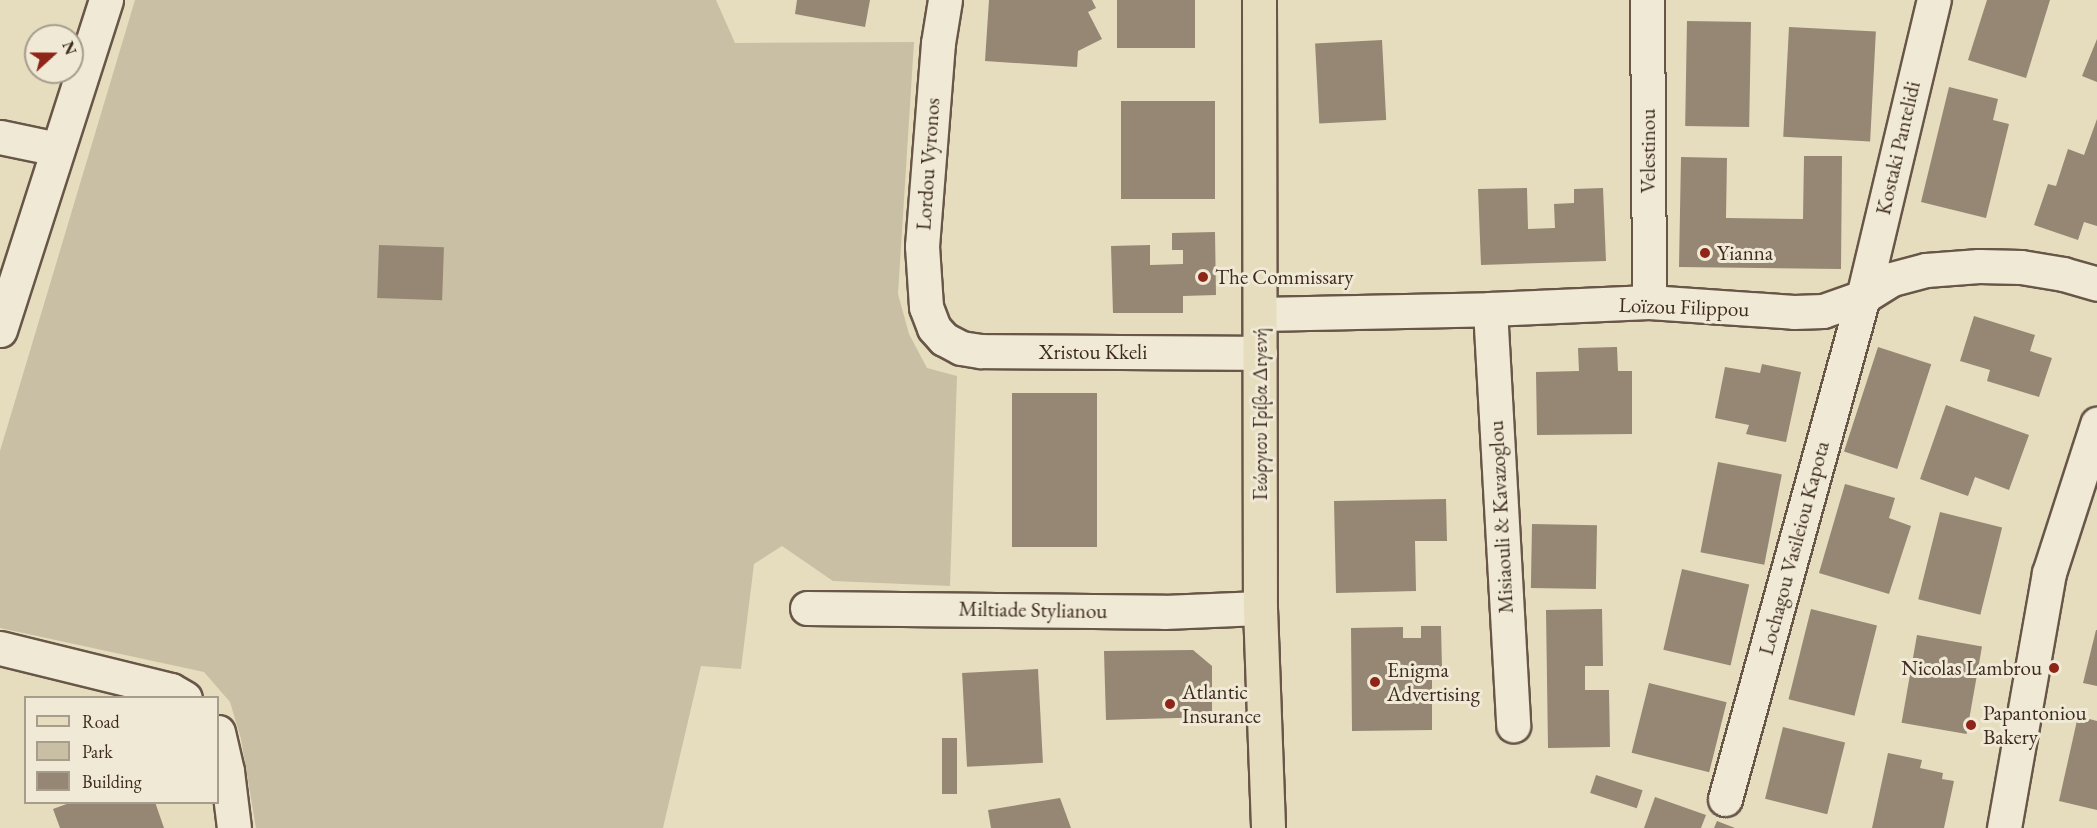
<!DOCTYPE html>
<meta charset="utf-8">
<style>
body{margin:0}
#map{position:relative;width:2097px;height:828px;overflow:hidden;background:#e6ddbf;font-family:"EB Garamond",serif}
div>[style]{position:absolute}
.green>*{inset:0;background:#c9bfa4}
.building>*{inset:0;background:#958773;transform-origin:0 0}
.roads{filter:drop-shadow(2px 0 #685748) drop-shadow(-2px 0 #685748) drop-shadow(0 2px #685748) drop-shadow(0 -2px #685748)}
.minor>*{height:33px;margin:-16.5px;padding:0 16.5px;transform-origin:16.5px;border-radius:16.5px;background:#efe9d5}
.major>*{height:33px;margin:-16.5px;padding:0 16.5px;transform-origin:16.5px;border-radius:16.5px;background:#e6ddbf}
.dots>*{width:16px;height:16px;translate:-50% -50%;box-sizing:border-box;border:3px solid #efe9d5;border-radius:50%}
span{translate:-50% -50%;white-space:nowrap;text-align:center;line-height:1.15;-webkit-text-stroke:6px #efe9d5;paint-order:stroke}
.street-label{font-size:21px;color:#3e2a20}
.poi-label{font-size:21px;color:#3e2a20}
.left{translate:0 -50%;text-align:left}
.right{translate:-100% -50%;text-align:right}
.legend{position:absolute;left:24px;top:696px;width:195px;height:108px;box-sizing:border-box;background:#efe9d5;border:2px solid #a89d8d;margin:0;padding:8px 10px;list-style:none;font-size:18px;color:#3e2a20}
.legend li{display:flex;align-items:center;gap:12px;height:30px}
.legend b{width:30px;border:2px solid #a89d8d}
.north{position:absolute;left:24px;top:24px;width:60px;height:60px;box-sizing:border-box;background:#efe9d5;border:2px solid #a89d8d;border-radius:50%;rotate:69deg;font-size:16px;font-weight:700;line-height:24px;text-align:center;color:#3e2a20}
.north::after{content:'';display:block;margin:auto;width:21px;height:27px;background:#8f2418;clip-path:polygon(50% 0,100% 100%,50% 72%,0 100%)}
</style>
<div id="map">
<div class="green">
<i style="clip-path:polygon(135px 0,716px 0,735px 43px,914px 42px,898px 294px,909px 334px,927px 368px,957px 376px,950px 586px,833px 581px,782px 546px,754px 564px,741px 669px,701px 666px,663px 828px,256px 828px,241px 739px,230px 702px,204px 672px,0 628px,0 451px)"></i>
</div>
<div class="building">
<i style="clip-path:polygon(797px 0,870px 0,865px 27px,795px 14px)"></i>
<i style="clip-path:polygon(989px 0,1092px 0,1096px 8px,1088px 12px,1102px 39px,1078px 51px,1077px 67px,985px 61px)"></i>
<i style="left:1117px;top:0;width:78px;height:48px"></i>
<i style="clip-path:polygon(1987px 0,2050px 0,2026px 78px,1968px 60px)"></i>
<i style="left:1687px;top:21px;width:64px;height:105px;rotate:1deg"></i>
<i style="left:1789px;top:27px;width:87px;height:110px;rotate:3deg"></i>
<i style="clip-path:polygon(2097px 39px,2097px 82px,2082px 76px)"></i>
<i style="left:1382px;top:40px;width:80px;height:67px;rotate:87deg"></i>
<i style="clip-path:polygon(1949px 87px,1998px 99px,1993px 120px,2009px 124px,1986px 218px,1921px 202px)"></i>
<i style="left:1121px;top:101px;width:94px;height:98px"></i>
<i style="clip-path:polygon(2097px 119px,2097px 226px,2084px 222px,2078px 240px,2034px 225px,2048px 184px,2056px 186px,2068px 149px,2084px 155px)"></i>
<i style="clip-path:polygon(1804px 156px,1842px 156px,1841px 269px,1679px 267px,1681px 157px,1727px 158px,1726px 218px,1803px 219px)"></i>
<i style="clip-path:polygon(1527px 188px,1528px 229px,1555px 228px,1554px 204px,1574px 203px,1574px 189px,1603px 188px,1606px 261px,1481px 265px,1478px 189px)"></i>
<i style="clip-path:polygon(1215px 232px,1216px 295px,1183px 296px,1183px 313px,1113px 313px,1111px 246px,1150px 245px,1150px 265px,1183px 264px,1183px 250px,1172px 250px,1172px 233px)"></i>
<i style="left:379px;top:245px;width:65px;height:53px;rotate:2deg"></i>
<i style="clip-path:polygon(1974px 316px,2035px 335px,2030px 351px,2052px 358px,2039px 397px,1987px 381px,1990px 370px,1960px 361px)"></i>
<i style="clip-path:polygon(1617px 347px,1618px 371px,1632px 371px,1632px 434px,1537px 435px,1536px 372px,1579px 371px,1578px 348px)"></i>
<i style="left:1878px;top:347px;width:56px;height:110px;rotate:18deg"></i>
<i style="clip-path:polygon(1762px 364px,1801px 372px,1786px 442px,1746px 434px,1749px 425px,1715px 418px,1725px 367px,1760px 373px)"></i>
<i style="left:1012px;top:393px;width:85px;height:154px"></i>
<i style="clip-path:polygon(1946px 405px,2029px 435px,2009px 490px,1975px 477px,1968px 496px,1920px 479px)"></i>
<i style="left:1718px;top:462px;width:65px;height:92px;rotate:11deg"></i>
<i style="clip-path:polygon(1845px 484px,1895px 498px,1889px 518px,1911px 526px,1889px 594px,1819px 573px)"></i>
<i style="clip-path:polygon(1446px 499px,1447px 541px,1415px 541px,1416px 591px,1336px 593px,1334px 501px)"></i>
<i style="left:1940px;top:512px;width:64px;height:90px;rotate:14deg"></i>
<i style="left:1532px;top:524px;width:65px;height:64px;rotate:1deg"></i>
<i style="left:1682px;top:569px;width:69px;height:83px;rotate:13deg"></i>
<i style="clip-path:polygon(1602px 609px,1603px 666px,1585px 666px,1585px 690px,1609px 690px,1610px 747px,1548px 748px,1546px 610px)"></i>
<i style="left:1811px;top:609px;width:68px;height:93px;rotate:14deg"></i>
<i style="clip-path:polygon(1421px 626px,1441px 626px,1442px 669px,1432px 669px,1432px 730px,1352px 731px,1351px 628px,1403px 627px,1403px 638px,1421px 638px)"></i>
<i style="clip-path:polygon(2096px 630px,2097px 630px,2097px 686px,2083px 683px)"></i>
<i style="left:1917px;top:635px;width:66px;height:89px;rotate:10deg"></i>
<i style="clip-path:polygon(1193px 650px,1212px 666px,1212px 717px,1106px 720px,1104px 651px)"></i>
<i style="left:1038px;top:669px;width:94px;height:76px;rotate:87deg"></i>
<i style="left:1649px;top:683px;width:80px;height:72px;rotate:14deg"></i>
<i style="clip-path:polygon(2078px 716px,2097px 721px,2097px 810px,2059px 801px)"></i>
<i style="left:1783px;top:727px;width:64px;height:74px;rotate:14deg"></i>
<i style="left:942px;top:738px;width:15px;height:56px"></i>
<i style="clip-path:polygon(1888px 753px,1922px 760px,1920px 768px,1943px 773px,1942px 779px,1954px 781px,1944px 828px,1872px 828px)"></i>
<i style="left:1596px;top:775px;width:49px;height:19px;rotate:18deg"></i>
<i style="clip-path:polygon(1655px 797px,1706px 815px,1701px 828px,1644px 828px)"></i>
<i style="clip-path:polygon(1060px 798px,1071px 828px,991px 828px,988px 810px)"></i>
<i style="clip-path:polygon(72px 802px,155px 802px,164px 828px,60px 828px,53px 809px)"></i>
<i style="clip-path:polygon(1717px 821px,1735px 828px,1714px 828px)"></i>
</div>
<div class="roads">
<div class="minor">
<i style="left:945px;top:0;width:44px;rotate:99.2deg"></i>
<i style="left:938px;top:43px;width:204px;rotate:94.5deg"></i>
<i style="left:922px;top:246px;width:61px;rotate:86.2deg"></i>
<i style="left:926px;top:307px;width:22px;rotate:69deg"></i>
<i style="left:934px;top:328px;width:15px;rotate:48deg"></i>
<i style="left:944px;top:339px;width:19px;rotate:28deg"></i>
<i style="left:961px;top:348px;width:20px;rotate:9deg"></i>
<i style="left:981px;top:351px;width:279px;rotate:0.4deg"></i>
<i style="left:1647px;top:0;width:302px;rotate:89.6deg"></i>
<i style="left:0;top:137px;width:58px;rotate:11.9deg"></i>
<i style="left:1490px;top:309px;width:417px;rotate:86.8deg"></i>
<i style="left:1260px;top:314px;width:230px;rotate:-1.2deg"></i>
<i style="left:1490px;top:309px;width:159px;rotate:-2.5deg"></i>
<i style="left:1649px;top:302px;width:145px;rotate:3.9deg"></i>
<i style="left:1794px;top:312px;width:29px;rotate:-2deg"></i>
<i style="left:1823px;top:311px;width:42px;rotate:-19.3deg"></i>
<i style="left:1863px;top:297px;width:34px;rotate:-32deg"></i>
<i style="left:1892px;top:279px;width:35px;rotate:-15deg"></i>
<i style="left:1926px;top:270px;width:53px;rotate:-4.3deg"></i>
<i style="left:1979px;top:266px;width:42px;rotate:1.4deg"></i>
<i style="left:2021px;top:267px;width:43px;rotate:9.5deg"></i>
<i style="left:2063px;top:274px;width:35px;rotate:16deg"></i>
<i style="left:0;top:330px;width:347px;rotate:-72.2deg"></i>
<i style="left:807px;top:608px;width:357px;rotate:0.6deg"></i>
<i style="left:1164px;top:612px;width:96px;rotate:-2.4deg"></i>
<i style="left:0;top:648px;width:176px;rotate:13.8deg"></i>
<i style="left:171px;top:690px;width:16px;rotate:30deg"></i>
<i style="left:218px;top:732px;width:40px;rotate:77deg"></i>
<i style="left:227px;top:771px;width:57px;rotate:83deg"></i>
<i style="left:1725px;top:799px;width:521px;rotate:-74.63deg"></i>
<i style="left:1863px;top:297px;width:305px;rotate:-76.6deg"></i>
<i style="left:2004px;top:828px;width:259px;rotate:-80deg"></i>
<i style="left:2049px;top:573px;width:157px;rotate:-72.1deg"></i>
</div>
<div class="major">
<i style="left:1259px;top:0;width:608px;rotate:89.91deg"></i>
<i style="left:1260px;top:608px;width:220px;rotate:87.9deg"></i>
</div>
</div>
<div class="dots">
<i style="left:1705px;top:253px;background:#8f2418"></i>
<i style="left:1203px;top:277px;background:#8f2418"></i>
<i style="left:2054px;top:668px;background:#8f2418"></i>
<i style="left:1375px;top:682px;background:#8f2418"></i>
<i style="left:1170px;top:704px;background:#8f2418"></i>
<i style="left:1971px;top:725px;background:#8f2418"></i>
</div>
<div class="street-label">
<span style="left:1898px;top:148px;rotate:-77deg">Kostaki Pantelidi</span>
<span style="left:1648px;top:151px;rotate:-90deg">Velestinou</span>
<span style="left:928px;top:164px;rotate:-86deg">Lordou Vyronos</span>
<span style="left:1684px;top:307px;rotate:2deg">Loïzou Filippou</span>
<span style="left:1093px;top:352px">Xristou Kkeli</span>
<span style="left:1260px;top:414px;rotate:-90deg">Γεώργιου Γρίβα Διγενή</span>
<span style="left:1501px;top:517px;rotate:-93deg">Misiaouli &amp; Kavazoglou</span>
<span style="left:1794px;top:548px;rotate:-75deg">Lochagou Vasileiou Kapota</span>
<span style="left:1033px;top:610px;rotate:1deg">Miltiade Stylianou</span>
</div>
<div class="poi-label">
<span class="left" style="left:1717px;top:253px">Yianna</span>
<span class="left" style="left:1215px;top:277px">The Commissary</span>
<span class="right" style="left:2042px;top:668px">Nicolas Lambrou</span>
<span class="left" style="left:1387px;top:682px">Enigma<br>Advertising</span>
<span class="left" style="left:1182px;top:704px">Atlantic<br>Insurance</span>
<span class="left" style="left:1983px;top:725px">Papantoniou<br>Bakery</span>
</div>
<ul class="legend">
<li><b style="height:8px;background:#e6ddbf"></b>Road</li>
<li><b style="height:16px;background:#c9bfa4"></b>Park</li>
<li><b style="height:16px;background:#958773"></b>Building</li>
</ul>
<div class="north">N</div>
</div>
